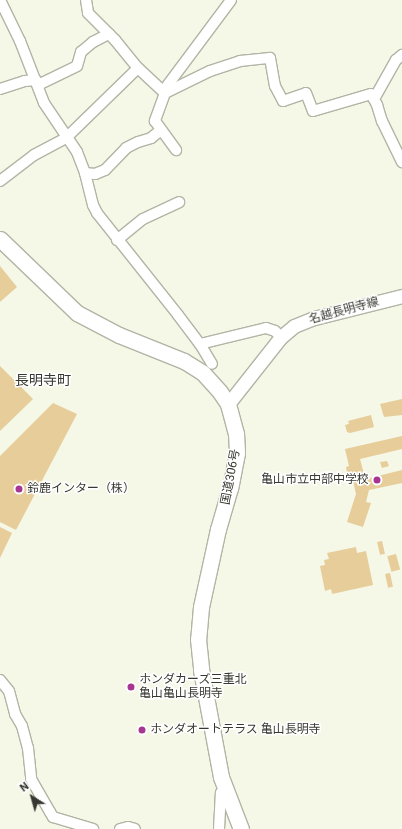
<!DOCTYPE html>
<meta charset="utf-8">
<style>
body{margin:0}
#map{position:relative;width:402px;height:829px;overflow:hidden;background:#f5f7e7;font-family:Roboto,"Noto Sans JP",sans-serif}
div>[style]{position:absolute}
.building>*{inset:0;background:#e6cd99;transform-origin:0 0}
.roads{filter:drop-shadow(1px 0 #b3b4a5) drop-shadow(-1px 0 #b3b4a5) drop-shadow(0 1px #b3b4a5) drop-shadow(0 -1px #b3b4a5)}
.minor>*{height:10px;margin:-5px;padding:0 5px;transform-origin:5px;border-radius:5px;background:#fff}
.major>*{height:13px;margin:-6.5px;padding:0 6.5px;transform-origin:6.5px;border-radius:6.5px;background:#fff}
.highway>*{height:15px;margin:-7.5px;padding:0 7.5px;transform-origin:7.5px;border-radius:7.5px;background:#fff}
.dots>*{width:11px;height:11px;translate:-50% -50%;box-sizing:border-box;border:2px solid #fff;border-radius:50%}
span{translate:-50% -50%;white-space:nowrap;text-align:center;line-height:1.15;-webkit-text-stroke:3px #fff;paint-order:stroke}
.street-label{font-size:12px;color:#383832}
.poi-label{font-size:12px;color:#383832}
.right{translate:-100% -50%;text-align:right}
.left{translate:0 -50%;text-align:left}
.quarter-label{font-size:14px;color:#383832}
.north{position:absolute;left:12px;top:777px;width:40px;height:40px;-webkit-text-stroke:3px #fff;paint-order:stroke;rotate:323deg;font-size:11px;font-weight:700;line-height:16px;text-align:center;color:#383832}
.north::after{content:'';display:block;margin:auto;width:14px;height:18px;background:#383832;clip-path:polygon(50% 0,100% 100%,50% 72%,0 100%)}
</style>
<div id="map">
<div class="building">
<i style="clip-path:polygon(0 266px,17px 287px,0 302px)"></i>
<i style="clip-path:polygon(0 366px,33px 399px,0 431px)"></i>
<i style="clip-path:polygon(402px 399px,402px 415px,384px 417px,380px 404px)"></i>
<i style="clip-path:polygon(53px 403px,77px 414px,16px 530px,0 522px,0 456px)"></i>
<i style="clip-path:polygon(371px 415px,374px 427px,350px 433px,347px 432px,345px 425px,349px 424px,348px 421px)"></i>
<i style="clip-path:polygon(402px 436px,402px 449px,360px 459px,364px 474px,370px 478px,402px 470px,402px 483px,369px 490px,366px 502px,371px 503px,363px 527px,347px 522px,356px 494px,352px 476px,348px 477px,346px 467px,349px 466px,345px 449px)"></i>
<i style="clip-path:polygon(387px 461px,389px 466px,382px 468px,380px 462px)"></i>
<i style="clip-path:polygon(0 527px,12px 533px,0 558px)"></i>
<i style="left:382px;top:541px;width:13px;height:5px;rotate:77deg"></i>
<i style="clip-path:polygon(356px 547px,357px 553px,366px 551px,373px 585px,332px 594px,331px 589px,325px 591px,320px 566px,325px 565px,324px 560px,329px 559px,327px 553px)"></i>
<i style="left:396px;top:554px;width:16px;height:9px;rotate:75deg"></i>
<i style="left:390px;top:573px;width:14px;height:5px;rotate:78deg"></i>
</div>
<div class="roads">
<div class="minor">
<i style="left:0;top:0;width:46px;rotate:64deg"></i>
<i style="left:20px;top:41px;width:66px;rotate:68.8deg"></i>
<i style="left:44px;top:103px;width:59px;rotate:56deg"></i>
<i style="left:77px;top:152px;width:22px;rotate:69deg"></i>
<i style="left:85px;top:173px;width:33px;rotate:76deg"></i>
<i style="left:93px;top:205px;width:9px;rotate:63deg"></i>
<i style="left:97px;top:213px;width:130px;rotate:51.5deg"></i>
<i style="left:178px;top:315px;width:36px;rotate:53deg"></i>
<i style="left:200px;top:344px;width:23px;rotate:59deg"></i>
<i style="left:86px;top:0;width:13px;rotate:81deg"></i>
<i style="left:88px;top:13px;width:38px;rotate:45deg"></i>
<i style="left:115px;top:40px;width:36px;rotate:51deg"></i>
<i style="left:38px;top:85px;width:43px;rotate:-26deg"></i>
<i style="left:77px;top:66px;width:15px;rotate:-74deg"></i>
<i style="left:81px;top:52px;width:16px;rotate:-40deg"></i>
<i style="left:93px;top:42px;width:18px;rotate:-27deg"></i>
<i style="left:0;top:89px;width:26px;rotate:-18deg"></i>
<i style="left:25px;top:81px;width:11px;rotate:-5deg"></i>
<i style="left:164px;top:90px;width:112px;rotate:-53.3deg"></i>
<i style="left:165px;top:93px;width:30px;rotate:110deg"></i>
<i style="left:155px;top:121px;width:36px;rotate:54deg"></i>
<i style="left:374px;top:99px;width:45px;rotate:-60.6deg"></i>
<i style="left:396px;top:60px;width:8px;rotate:-40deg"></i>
<i style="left:85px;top:173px;width:10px;rotate:6deg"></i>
<i style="left:95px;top:174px;width:11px;rotate:-22deg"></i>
<i style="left:105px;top:170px;width:30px;rotate:-46deg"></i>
<i style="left:126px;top:148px;width:13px;rotate:-27deg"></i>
<i style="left:138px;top:142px;width:14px;rotate:-17deg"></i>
<i style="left:151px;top:138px;width:13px;rotate:-39deg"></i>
<i style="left:0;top:181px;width:43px;rotate:-37.4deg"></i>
<i style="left:34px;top:155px;width:36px;rotate:-28deg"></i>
<i style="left:66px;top:138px;width:100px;rotate:-44.2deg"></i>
<i style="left:138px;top:68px;width:37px;rotate:43deg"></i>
<i style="left:165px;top:93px;width:50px;rotate:-26.1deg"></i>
<i style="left:210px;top:71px;width:32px;rotate:-18deg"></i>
<i style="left:240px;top:61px;width:30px;rotate:-6deg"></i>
<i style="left:270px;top:58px;width:28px;rotate:80deg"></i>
<i style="left:275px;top:86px;width:17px;rotate:62deg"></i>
<i style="left:283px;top:101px;width:24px;rotate:-19deg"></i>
<i style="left:306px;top:93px;width:19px;rotate:69deg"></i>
<i style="left:313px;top:111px;width:60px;rotate:-16.3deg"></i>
<i style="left:371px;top:94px;width:13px;rotate:61deg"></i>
<i style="left:377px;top:105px;width:17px;rotate:73deg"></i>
<i style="left:382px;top:121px;width:46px;rotate:64deg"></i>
<i style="left:117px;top:240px;width:33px;rotate:-39deg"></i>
<i style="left:143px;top:219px;width:40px;rotate:-25deg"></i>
<i style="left:200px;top:344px;width:68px;rotate:-13.6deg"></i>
<i style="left:266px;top:328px;width:9px;rotate:18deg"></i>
<i style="left:275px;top:331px;width:8px;rotate:45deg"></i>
<i style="left:0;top:680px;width:14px;rotate:51deg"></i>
<i style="left:9px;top:691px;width:24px;rotate:75deg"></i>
<i style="left:15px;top:714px;width:14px;rotate:60deg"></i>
<i style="left:22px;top:726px;width:23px;rotate:75deg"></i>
<i style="left:28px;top:748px;width:31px;rotate:84deg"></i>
<i style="left:31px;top:779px;width:38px;rotate:60deg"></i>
<i style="left:50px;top:812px;width:6px;rotate:59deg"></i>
<i style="left:53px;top:817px;width:42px;rotate:16.7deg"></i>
<i style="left:120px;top:829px;width:8px;rotate:-14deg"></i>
<i style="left:128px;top:827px;width:7px;rotate:16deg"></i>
<i style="left:219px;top:829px;width:36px;rotate:-87deg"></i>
<i style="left:221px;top:793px;width:8px;rotate:-60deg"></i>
</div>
<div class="major">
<i style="left:228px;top:404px;width:85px;rotate:-51.7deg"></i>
<i style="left:281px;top:337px;width:17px;rotate:-40deg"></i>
<i style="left:294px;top:326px;width:22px;rotate:-22deg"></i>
<i style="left:314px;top:318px;width:91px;rotate:-14deg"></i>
</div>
<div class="highway">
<i style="left:0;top:239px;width:107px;rotate:43.9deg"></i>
<i style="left:77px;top:313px;width:47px;rotate:27.6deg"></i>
<i style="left:119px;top:335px;width:70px;rotate:21.8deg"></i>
<i style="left:184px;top:361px;width:22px;rotate:32deg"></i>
<i style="left:203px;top:373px;width:25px;rotate:48deg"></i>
<i style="left:220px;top:392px;width:14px;rotate:56deg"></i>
<i style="left:228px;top:404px;width:30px;rotate:75deg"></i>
<i style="left:236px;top:433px;width:20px;rotate:87deg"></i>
<i style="left:237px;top:453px;width:36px;rotate:101deg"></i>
<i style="left:230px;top:488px;width:43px;rotate:106.3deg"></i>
<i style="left:218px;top:529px;width:80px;rotate:102.3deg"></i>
<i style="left:201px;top:607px;width:32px;rotate:95deg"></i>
<i style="left:198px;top:639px;width:31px;rotate:84deg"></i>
<i style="left:201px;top:670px;width:109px;rotate:79.4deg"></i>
<i style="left:221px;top:777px;width:56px;rotate:69deg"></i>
</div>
</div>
<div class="dots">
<i style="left:377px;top:480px;background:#a73692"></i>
<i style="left:19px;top:489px;background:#a73692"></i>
<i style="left:131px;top:687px;background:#a73692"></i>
<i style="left:142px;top:730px;background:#a73692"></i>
</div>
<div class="street-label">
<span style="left:344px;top:311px;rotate:-15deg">名越長明寺線</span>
<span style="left:231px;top:477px;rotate:-79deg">国道306号</span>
</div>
<div class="poi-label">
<span class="right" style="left:369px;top:480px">亀山市立中部中学校</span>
<span class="left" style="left:27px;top:489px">鈴鹿インター（株）</span>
<span class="left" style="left:139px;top:687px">ホンダカーズ三重北<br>亀山亀山長明寺</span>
<span class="left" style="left:150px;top:730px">ホンダオートテラス 亀山長明寺</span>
</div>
<div class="quarter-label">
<span style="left:43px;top:380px">長明寺町</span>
</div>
<div class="north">N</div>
</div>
